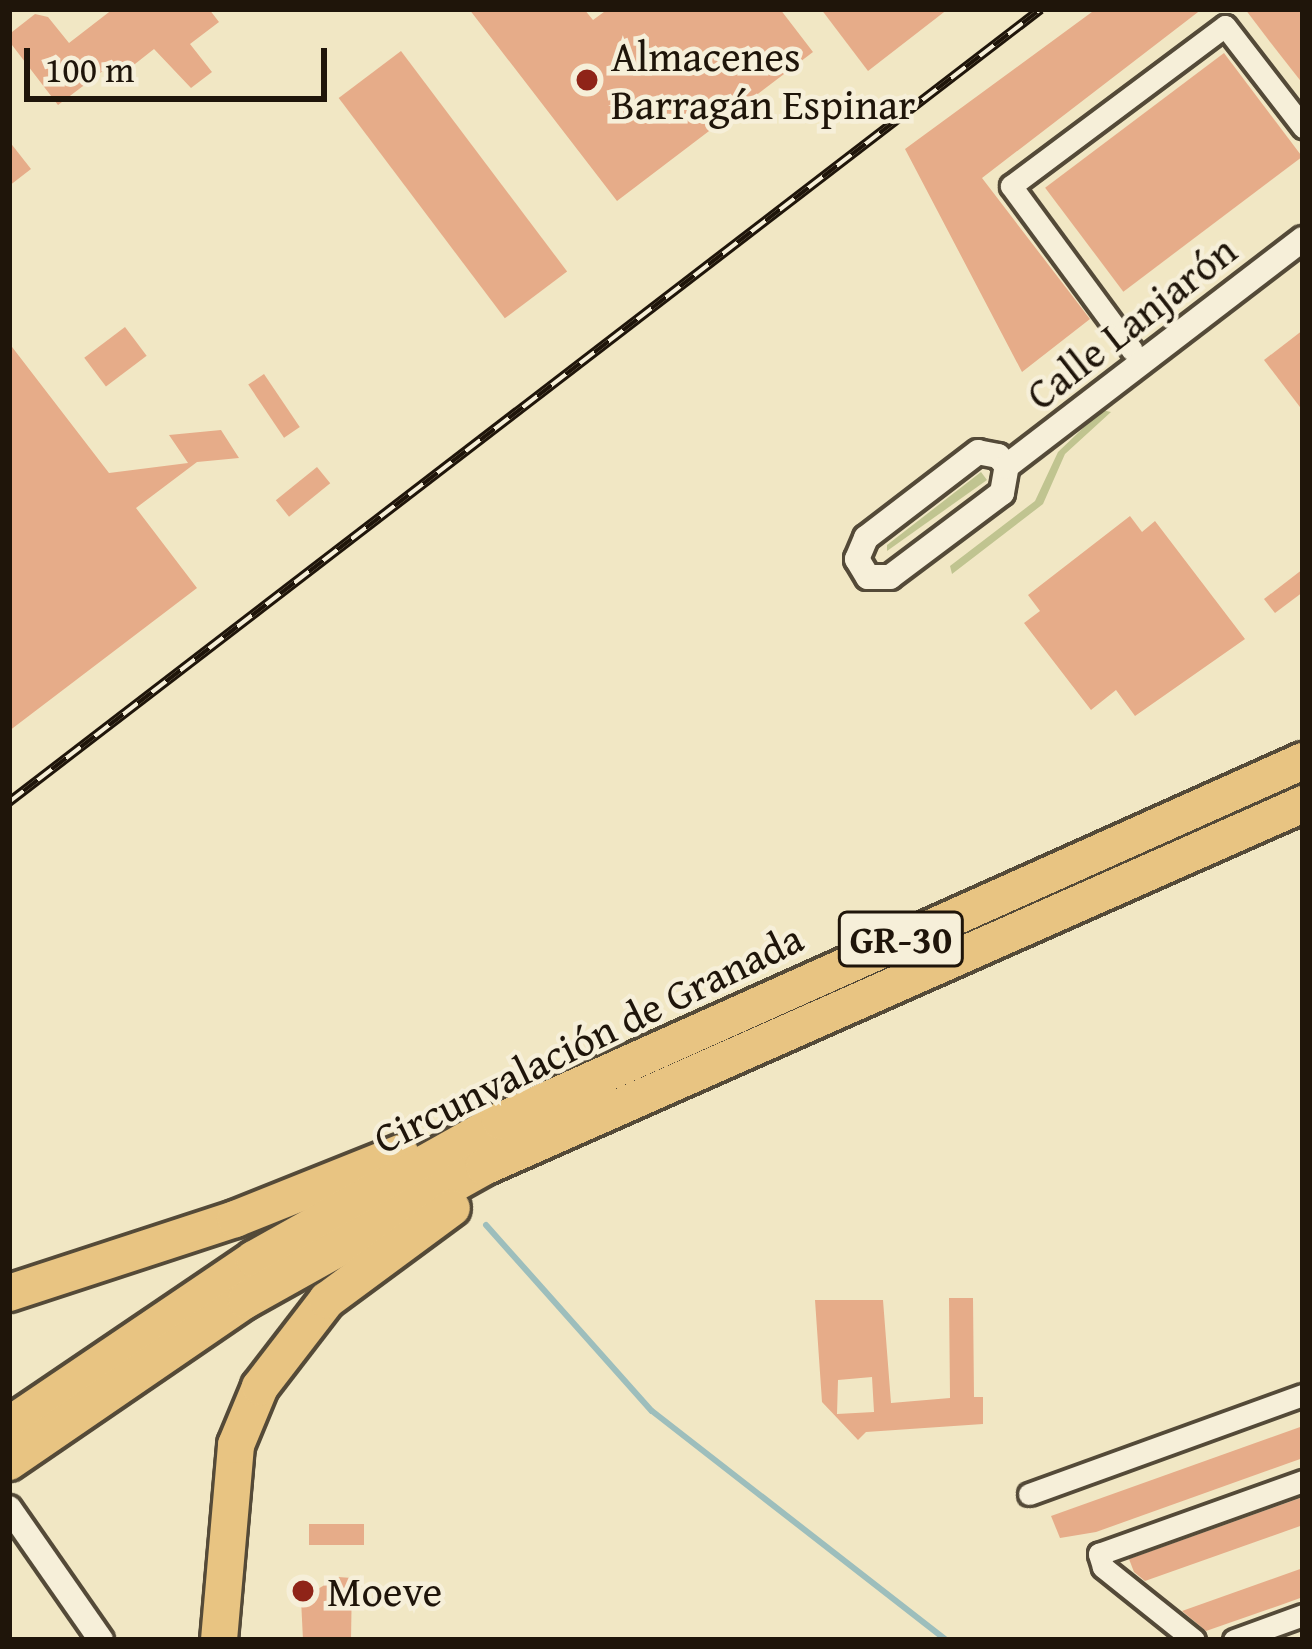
<!DOCTYPE html>
<meta charset="utf-8">
<style>
body{margin:0}
#map{position:relative;width:1312px;height:1649px;overflow:hidden;background:#f1e7c4;font-family:"Gentium Book Plus",serif}
div>[style]{position:absolute}
.green>*{inset:0;background:#c0c490}
.stream>*{height:6px;margin:-3px;padding:0 3px;transform-origin:3px;border-radius:3px;background:#9dbebc}
.building>*{inset:0;background:#e6ac89;transform-origin:0 0}
.roads{filter:drop-shadow(3px 0 #544a38) drop-shadow(-3px 0 #544a38) drop-shadow(0 3px #544a38) drop-shadow(0 -3px #544a38)}
.minor>*{height:21px;margin:-10.5px;padding:0 10.5px;transform-origin:10.5px;border-radius:10.5px;background:#f6efd9}
.tertiary>*{height:24px;margin:-12px;padding:0 12px;transform-origin:12px;border-radius:12px;background:#f6efd9}
.motorway>*{height:36px;margin:-18px;padding:0 18px;transform-origin:18px;border-radius:18px;background:#e8c482}
.rail>*{height:10px;margin-top:-5px;transform-origin:0;background:repeating-linear-gradient(90deg,#f6efd9 0 18px,#1f150a 0 36px);box-sizing:border-box;border-block:3px solid #1f150a}
.dots>*{width:33px;height:33px;translate:-50% -50%;box-sizing:border-box;border:6px solid #f6efd9;border-radius:50%}
span{translate:-50% -50%;white-space:nowrap;text-align:center;line-height:1.15;-webkit-text-stroke:9px #f6efd9;paint-order:stroke}
.shield-label span{padding:3px 9px;background:#f6efd9;border:3px solid;border-radius:9px;-webkit-text-stroke-width:0}
.shield-label{font-size:39px;color:#1f150a;font-weight:700}
.poi-label{font-size:42px;color:#1f150a}
.left{translate:0 -50%;text-align:left}
.street-label{font-size:42px;color:#1f150a}
.frame{position:absolute;inset:0;border:12px solid #1f150a;pointer-events:none}
.scale{position:absolute;left:24px;top:48px;width:303px;height:54px;box-sizing:border-box;border:6px solid #1f150a;border-top:0;padding-left:15px;font-size:36px;line-height:42px;white-space:nowrap;color:#1f150a;-webkit-text-stroke:9px #f6efd9;paint-order:stroke}
</style>
<div id="map">
<div class="green">
<i style="clip-path:polygon(1102px 410px,1111px 412px,1065px 454px,1043px 504px,952px 574px,950px 566px,1035px 501px,1058px 452px)"></i>
<i style="clip-path:polygon(981px 472px,987px 480px,887px 551px,887px 545px)"></i>
</div>
<div class="stream">
<i style="left:486px;top:1225px;width:249px;rotate:48.3deg"></i>
<i style="left:652px;top:1411px;width:373px;rotate:37.9deg"></i>
</div>
<div class="building">
<i style="clip-path:polygon(113px 9px,209px 9px,219px 22px,190px 44px,212px 72px,191px 88px,154px 49px,121px 75px,112px 64px,58px 105px,12px 45px,12px 32px,35px 14px,48px 17px,69px 43px)"></i>
<i style="clip-path:polygon(469px 9px,584px 9px,593px 20px,608px 9px,780px 9px,813px 52px,617px 201px)"></i>
<i style="clip-path:polygon(821px 9px,948px 9px,868px 71px)"></i>
<i style="clip-path:polygon(1096px 9px,1202px 9px,982px 178px,1090px 319px,1022px 372px,905px 149px)"></i>
<i style="clip-path:polygon(1245px 9px,1303px 9px,1303px 84px,1274px 47px)"></i>
<i style="left:401px;top:51px;width:276px;height:78px;rotate:53deg"></i>
<i style="left:1224px;top:53px;width:130px;height:224px;rotate:53deg"></i>
<i style="clip-path:polygon(9px 141px,31px 169px,9px 186px)"></i>
<i style="left:125px;top:327px;width:36px;height:51px;rotate:53deg"></i>
<i style="clip-path:polygon(1303px 330px,1303px 411px,1264px 360px)"></i>
<i style="clip-path:polygon(9px 343px,109px 473px,188px 463px,169px 435px,221px 430px,239px 458px,197px 462px,136px 508px,197px 588px,9px 731px)"></i>
<i style="left:264px;top:374px;width:64px;height:19px;rotate:56deg"></i>
<i style="left:317px;top:467px;width:21px;height:53px;rotate:51deg"></i>
<i style="clip-path:polygon(1130px 516px,1142px 532px,1155px 521px,1245px 639px,1135px 716px,1116px 690px,1091px 710px,1024px 623px,1040px 611px,1028px 595px)"></i>
<i style="clip-path:polygon(1303px 569px,1303px 592px,1275px 613px,1264px 599px)"></i>
<i style="clip-path:polygon(evenodd,949px 1298px,973px 1298px,974px 1397px,983px 1397px,983px 1424px,866px 1432px,858px 1440px,822px 1402px,815px 1300px,883px 1300px,891px 1403px,950px 1398px,949px 1298px,872px 1377px,874px 1412px,837px 1414px,838px 1380px,872px 1377px)"></i>
<i style="clip-path:polygon(1303px 1426px,1303px 1458px,1096px 1532px,1060px 1538px,1051px 1516px)"></i>
<i style="clip-path:polygon(1303px 1497px,1303px 1525px,1145px 1581px,1134px 1572px,1129px 1559px)"></i>
<i style="left:364px;top:1524px;width:21px;height:55px;rotate:90deg"></i>
<i style="clip-path:polygon(1303px 1568px,1303px 1597px,1278px 1606px,1206px 1631px,1182px 1611px)"></i>
<i style="clip-path:polygon(338px 1577px,352px 1578px,351px 1640px,303px 1640px,301px 1599px)"></i>
</div>
<div class="roads">
<div class="minor">
<i style="left:1132px;top:350px;width:204px;rotate:-126.4deg"></i>
<i style="left:1011px;top:186px;width:267px;rotate:-36.8deg"></i>
<i style="left:1225px;top:26px;width:128px;rotate:52.3deg"></i>
<i style="left:1029px;top:1494px;width:291px;rotate:-19.9deg"></i>
<i style="left:1194px;top:1640px;width:117px;rotate:-141.3deg"></i>
<i style="left:1103px;top:1567px;width:14px;rotate:-107deg"></i>
<i style="left:1099px;top:1554px;width:217px;rotate:-19.7deg"></i>
<i style="left:1234px;top:1640px;width:73px;rotate:-19.9deg"></i>
</div>
<div class="tertiary">
<i style="left:1007px;top:466px;width:13px;rotate:-132deg"></i>
<i style="left:998px;top:456px;width:20px;rotate:-169deg"></i>
<i style="left:978px;top:452px;width:141px;rotate:142.5deg"></i>
<i style="left:866px;top:538px;width:23px;rotate:113deg"></i>
<i style="left:857px;top:559px;width:21px;rotate:59deg"></i>
<i style="left:868px;top:577px;width:22px"></i>
<i style="left:890px;top:577px;width:140px;rotate:-36.9deg"></i>
<i style="left:1002px;top:493px;width:27px;rotate:-80deg"></i>
<i style="left:1007px;top:466px;width:373px;rotate:-37.5deg"></i>
<i style="left:9px;top:1508px;width:161px;rotate:55.1deg"></i>
</div>
<div class="motorway">
<i style="left:9px;top:1293px;width:238px;rotate:-18.1deg"></i>
<i style="left:235px;top:1219px;width:178px;rotate:-21.8deg"></i>
<i style="left:9px;top:1425px;width:296px;rotate:-34.1deg"></i>
<i style="left:254px;top:1259px;width:282px;rotate:-29.3deg"></i>
<i style="left:500px;top:1121px;width:880px;rotate:-24.15deg"></i>
<i style="left:9px;top:1462px;width:287px;rotate:-34.4deg"></i>
<i style="left:246px;top:1300px;width:273px;rotate:-29.2deg"></i>
<i style="left:484px;top:1167px;width:896px;rotate:-23.9deg"></i>
<i style="left:219px;top:1640px;width:196px;rotate:-85deg"></i>
<i style="left:236px;top:1445px;width:63px;rotate:-67.5deg"></i>
<i style="left:260px;top:1387px;width:110px;rotate:-52.4deg"></i>
<i style="left:327px;top:1300px;width:155px;rotate:-36.4deg"></i>
</div>
</div>
<div class="rail">
<i style="left:9px;top:802px;width:1301px;rotate:-37.54deg"></i>
</div>
<div class="dots">
<i style="left:587px;top:80px;background:#8f2418"></i>
<i style="left:303px;top:1591px;background:#8f2418"></i>
</div>
<div class="shield-label">
<span style="left:901px;top:939px">GR-30</span>
</div>
<div class="poi-label">
<span class="left" style="left:611px;top:80px">Almacenes<br>Barragán Espinar</span>
<span class="left" style="left:327px;top:1591px">Moeve</span>
</div>
<div class="street-label">
<span style="left:1131px;top:322px;rotate:-38deg">Calle Lanjarón</span>
<span style="left:588px;top:1038px;rotate:-26deg">Circunvalación de Granada</span>
</div>
<div class="frame"></div>
<div class="scale">100 m</div>
</div>
